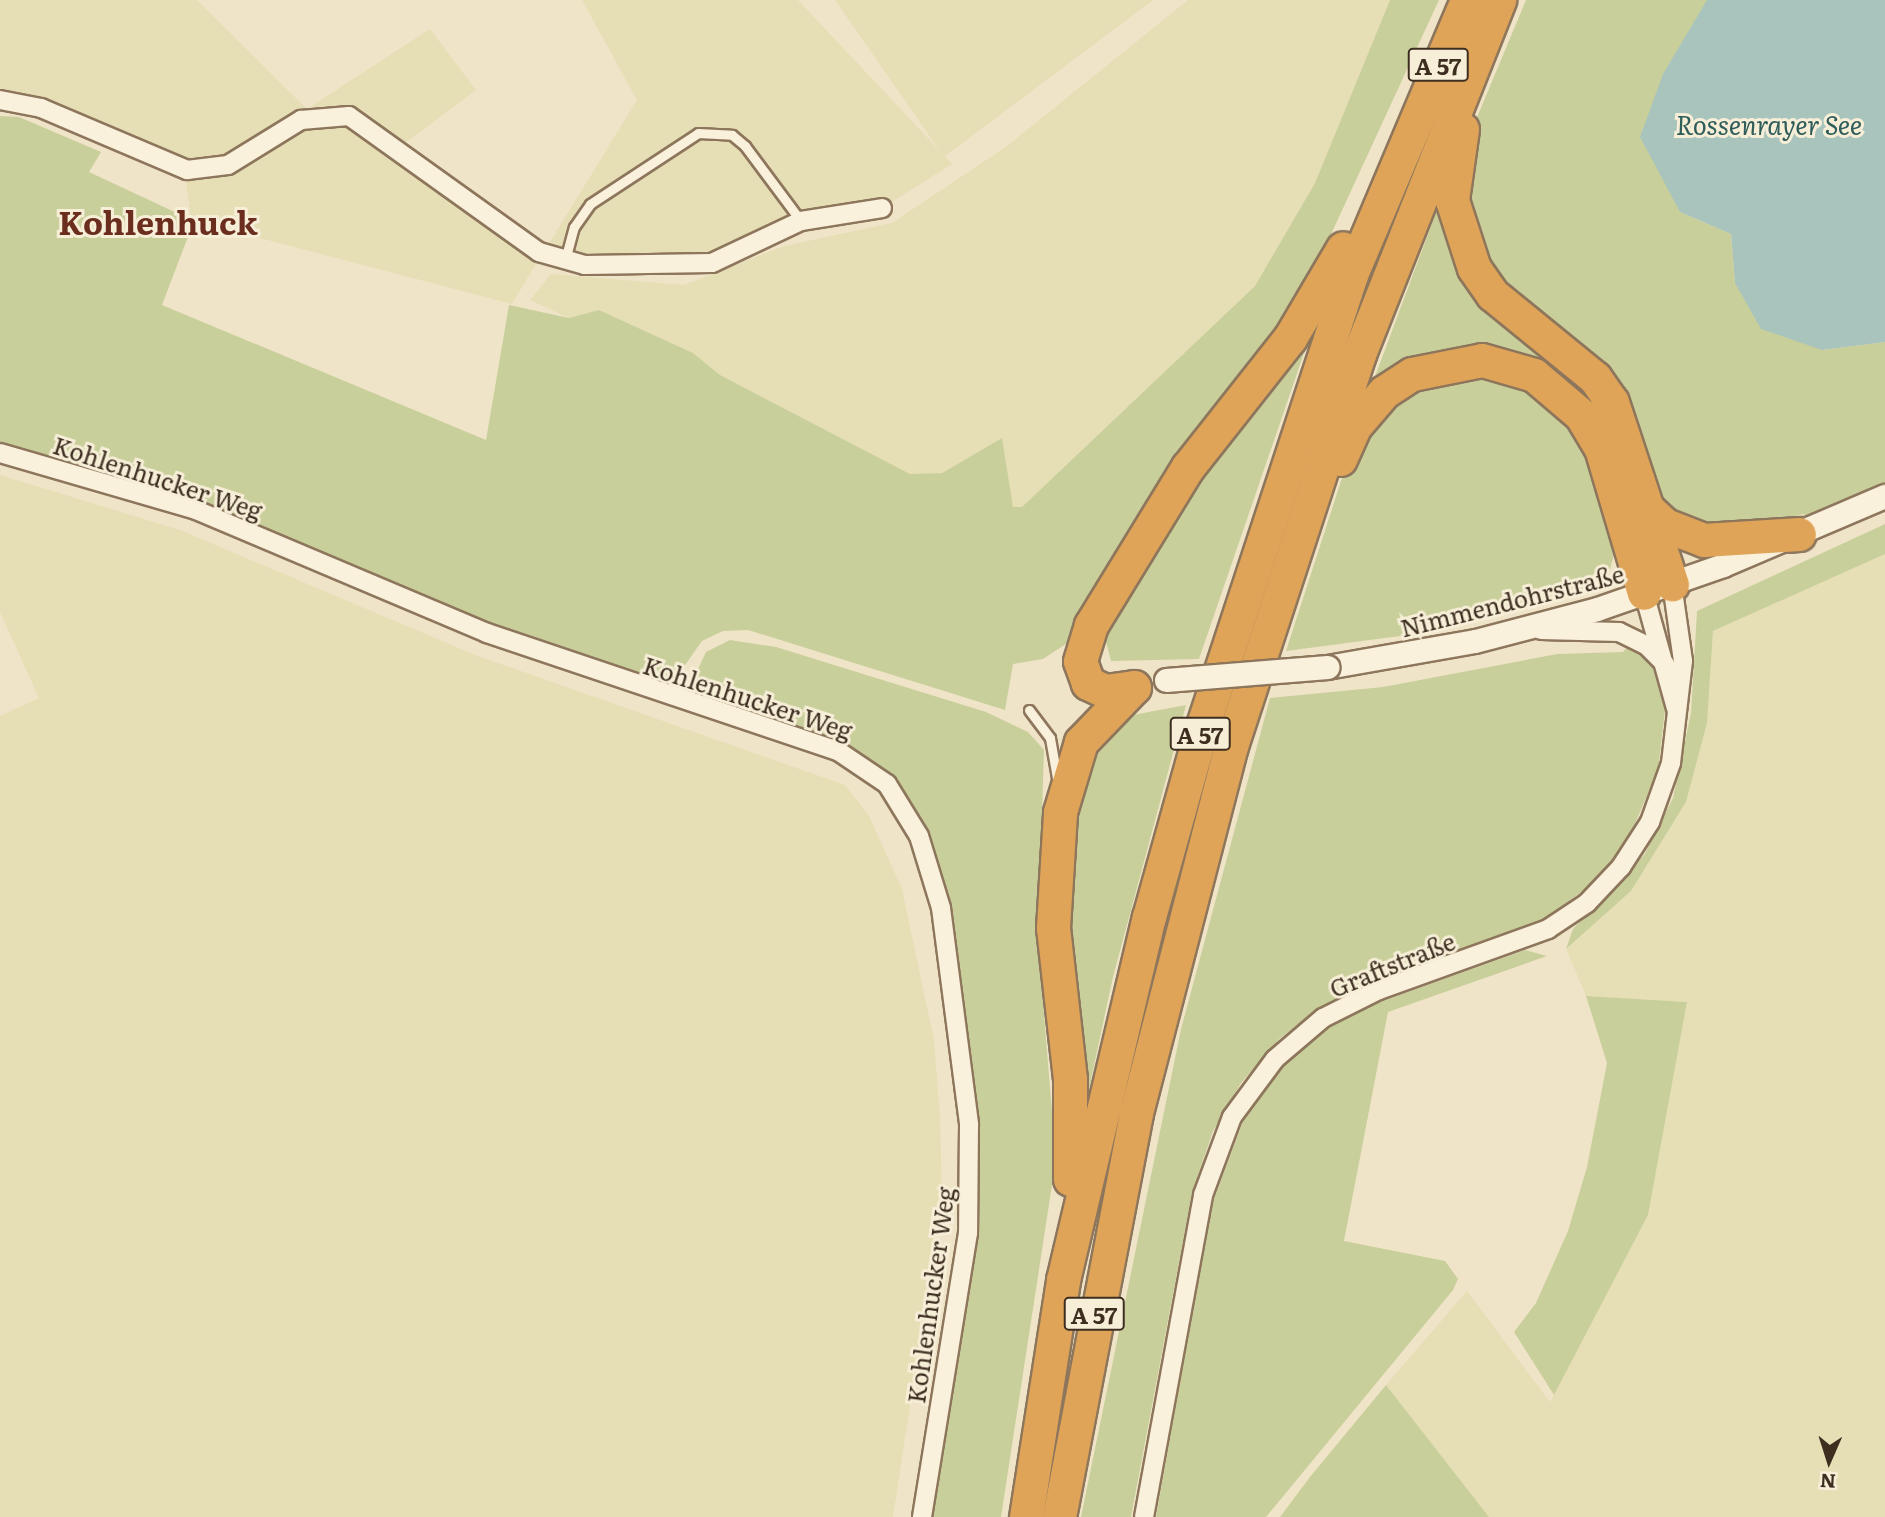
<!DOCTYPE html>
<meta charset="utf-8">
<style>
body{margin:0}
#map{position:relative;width:1885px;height:1517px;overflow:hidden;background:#f0e4c8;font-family:Literata,serif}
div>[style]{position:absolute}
.farmland>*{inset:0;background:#e6deb5}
.green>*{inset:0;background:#c9cf9b}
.water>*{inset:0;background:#a9c4bc}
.roads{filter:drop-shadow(2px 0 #8d765c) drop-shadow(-2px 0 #8d765c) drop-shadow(0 2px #8d765c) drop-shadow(0 -2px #8d765c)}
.service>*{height:9px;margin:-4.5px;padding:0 4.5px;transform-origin:4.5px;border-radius:4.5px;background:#faf1dc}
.minor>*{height:18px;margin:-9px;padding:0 9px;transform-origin:9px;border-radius:9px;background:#faf1dc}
.tertiary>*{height:23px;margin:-11.5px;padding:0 11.5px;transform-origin:11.5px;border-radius:11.5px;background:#faf1dc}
.motorway>*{height:33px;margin:-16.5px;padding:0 16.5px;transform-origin:16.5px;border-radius:16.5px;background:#e0a458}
.bridges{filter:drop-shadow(2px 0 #8d765c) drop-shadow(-2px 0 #8d765c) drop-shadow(0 2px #8d765c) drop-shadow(0 -2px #8d765c)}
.tertiary-bridge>*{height:23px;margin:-11.5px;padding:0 11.5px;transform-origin:11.5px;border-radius:11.5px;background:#faf1dc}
span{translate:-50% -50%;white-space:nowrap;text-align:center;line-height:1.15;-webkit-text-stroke:6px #f7eed8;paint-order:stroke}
.shield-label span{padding:2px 5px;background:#f7eed8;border:2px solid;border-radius:5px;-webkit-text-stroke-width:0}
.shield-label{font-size:23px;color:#3d2e20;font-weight:700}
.street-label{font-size:24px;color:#3d2e20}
.water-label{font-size:26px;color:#2f5d5a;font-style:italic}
.district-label{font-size:32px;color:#6b2e1e;font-weight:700}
.north{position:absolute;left:1794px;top:1426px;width:70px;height:70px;-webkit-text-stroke:5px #f7eed8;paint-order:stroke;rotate:183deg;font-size:19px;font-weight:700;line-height:28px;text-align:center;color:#3d2e20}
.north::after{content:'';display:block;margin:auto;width:24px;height:32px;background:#3d2e20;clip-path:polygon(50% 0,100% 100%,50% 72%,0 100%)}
</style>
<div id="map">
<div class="farmland">
<i style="clip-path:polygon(0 0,197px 0,307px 109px,430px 29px,476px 90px,401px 146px,540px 257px,512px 304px,191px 220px,186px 181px,34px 115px,0 107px)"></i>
<i style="clip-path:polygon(582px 0,798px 0,940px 151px,835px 0,1153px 0,945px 156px,952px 164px,882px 208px,833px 217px,739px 253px,635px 269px,545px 250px,637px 100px)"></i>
<i style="clip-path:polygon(1188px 0,1390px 0,1315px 183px,1255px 286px,1022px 507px,1013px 508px,1002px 438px,942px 473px,910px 474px,720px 375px,693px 353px,599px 310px,569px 318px,530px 300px,551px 274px,684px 285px,784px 246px,892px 223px,1007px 146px)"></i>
<i style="clip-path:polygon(0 475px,180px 530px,475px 655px,845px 785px,869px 816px,902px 889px,934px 1040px,940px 1117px,942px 1197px,893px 1517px,0 1517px,0 716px,39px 698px,0 612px)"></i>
<i style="clip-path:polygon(1885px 554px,1885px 1517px,1489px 1517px,1386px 1385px,1467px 1291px,1550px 1402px,1648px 1215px,1687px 1002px,1586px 996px,1566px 949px,1631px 891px,1686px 802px,1707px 723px,1713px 631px)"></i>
</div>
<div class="green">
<i style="clip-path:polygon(1390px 0,1439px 0,1321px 256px,1262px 351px,1156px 486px,1072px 640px,1043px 659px,1013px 664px,1005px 710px,748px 630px,723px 631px,702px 641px,669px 688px,474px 619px,199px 502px,0 444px,0 116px,19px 117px,101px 152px,89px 172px,194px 221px,162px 305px,486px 440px,509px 305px,569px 318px,599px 310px,693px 353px,720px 375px,910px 474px,942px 473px,1002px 438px,1013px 507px,1022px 507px,1255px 286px,1315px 183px)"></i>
<i style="clip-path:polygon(1526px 0,1707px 0,1680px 212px,1731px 234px,1735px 283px,1822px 350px,1885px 342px,1885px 496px,1824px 524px,1803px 514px,1729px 534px,1666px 514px,1640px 435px,1496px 281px,1467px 226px,1470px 134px)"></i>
<i style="clip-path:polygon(1443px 194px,1450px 236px,1605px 402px,1606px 445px,1524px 364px,1367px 398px)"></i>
<i style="clip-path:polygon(1314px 324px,1199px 659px,1111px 661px,1105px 638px,1160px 529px)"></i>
<i style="clip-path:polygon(1467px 372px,1535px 389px,1586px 444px,1617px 543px,1608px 577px,1582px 591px,1446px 630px,1286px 651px,1351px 450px,1400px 393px)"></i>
<i style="clip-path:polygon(1885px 524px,1885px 554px,1713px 631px,1707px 723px,1686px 802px,1631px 891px,1566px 949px,1573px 929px,1644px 855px,1673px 798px,1691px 713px,1697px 611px)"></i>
<i style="clip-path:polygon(730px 640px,776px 647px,986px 712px,1028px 732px,1044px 750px,1038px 943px,1056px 1159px,1001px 1517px,929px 1517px,977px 1209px,976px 1105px,946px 897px,917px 818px,882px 768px,845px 746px,687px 693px,706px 652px)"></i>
<i style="clip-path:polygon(1629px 645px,1657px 672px,1665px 710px,1658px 770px,1627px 842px,1591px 885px,1545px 918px,1464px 951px,1416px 960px,1322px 1006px,1279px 1039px,1241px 1083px,1213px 1131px,1192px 1193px,1131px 1517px,1081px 1517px,1181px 1029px,1270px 698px,1383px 687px,1557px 654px,1623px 652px)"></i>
<i style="clip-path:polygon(1186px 705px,1113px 977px,1081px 1126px,1062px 913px,1084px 763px,1133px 715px)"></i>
<i style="clip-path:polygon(1525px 950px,1547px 956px,1388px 1012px,1344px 1241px,1445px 1261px,1458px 1279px,1453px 1290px,1266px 1517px,1156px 1517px,1211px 1207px,1246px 1113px,1280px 1066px,1349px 1013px)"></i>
<i style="clip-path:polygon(1586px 996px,1687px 1002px,1648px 1215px,1554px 1395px,1514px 1332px,1536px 1303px,1568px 1231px,1587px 1167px,1607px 1063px)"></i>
<i style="clip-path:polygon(1386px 1385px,1489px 1517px,1280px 1517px,1310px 1477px)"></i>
</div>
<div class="water">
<i style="clip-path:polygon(1707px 0,1885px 0,1885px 342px,1822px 350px,1761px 329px,1735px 283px,1731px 234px,1680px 212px,1640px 137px,1663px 74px)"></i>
</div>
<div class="roads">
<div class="service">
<i style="left:565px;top:260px;width:34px;rotate:-75deg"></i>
<i style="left:574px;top:227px;width:28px;rotate:-55deg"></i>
<i style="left:590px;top:204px;width:129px;rotate:-33.3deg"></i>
<i style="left:698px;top:133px;width:34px;rotate:3deg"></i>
<i style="left:732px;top:135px;width:17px;rotate:40deg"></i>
<i style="left:745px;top:146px;width:94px;rotate:53.3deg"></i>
<i style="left:1029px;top:710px;width:35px;rotate:53deg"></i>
<i style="left:1050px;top:738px;width:40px;rotate:80deg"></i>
</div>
<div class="minor">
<i style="left:0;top:100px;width:42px;rotate:11deg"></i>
<i style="left:41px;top:108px;width:159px;rotate:23deg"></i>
<i style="left:187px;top:170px;width:41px;rotate:-7deg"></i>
<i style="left:228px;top:165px;width:86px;rotate:-31.7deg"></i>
<i style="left:301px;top:120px;width:48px;rotate:-4.8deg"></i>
<i style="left:349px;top:116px;width:234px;rotate:35.6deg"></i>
<i style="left:539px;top:252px;width:48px;rotate:15.8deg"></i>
<i style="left:585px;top:265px;width:127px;rotate:-0.9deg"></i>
<i style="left:712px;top:263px;width:98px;rotate:-25.3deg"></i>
<i style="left:801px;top:221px;width:82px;rotate:-9.1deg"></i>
<i style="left:0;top:453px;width:204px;rotate:16.2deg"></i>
<i style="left:196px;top:510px;width:316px;rotate:22.9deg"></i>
<i style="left:487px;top:633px;width:370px;rotate:18.6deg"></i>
<i style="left:838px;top:751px;width:59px;rotate:34deg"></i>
<i style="left:887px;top:784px;width:61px;rotate:58.4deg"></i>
<i style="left:919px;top:836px;width:75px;rotate:73deg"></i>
<i style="left:941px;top:908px;width:219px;rotate:82.6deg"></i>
<i style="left:969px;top:1125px;width:108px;rotate:90.5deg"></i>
<i style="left:968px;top:1233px;width:288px;rotate:99.2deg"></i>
<i style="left:1644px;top:593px;width:119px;rotate:74.5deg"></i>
<i style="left:1541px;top:630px;width:78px;rotate:1.5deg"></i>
<i style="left:1619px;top:632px;width:30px;rotate:26deg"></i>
<i style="left:1646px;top:645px;width:27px;rotate:45deg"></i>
<i style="left:1144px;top:1517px;width:327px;rotate:-79.6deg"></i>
<i style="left:1203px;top:1195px;width:83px;rotate:-69.6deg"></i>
<i style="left:1232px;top:1117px;width:72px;rotate:-53.4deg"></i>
<i style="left:1275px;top:1059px;width:63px;rotate:-40.5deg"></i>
<i style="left:1323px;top:1018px;width:63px;rotate:-26.6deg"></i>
<i style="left:1379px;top:990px;width:180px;rotate:-19.8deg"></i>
<i style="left:1548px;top:929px;width:47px;rotate:-33.7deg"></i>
<i style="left:1587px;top:903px;width:50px;rotate:-46.6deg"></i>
<i style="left:1621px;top:867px;width:54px;rotate:-57.2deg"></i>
<i style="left:1650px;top:822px;width:63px;rotate:-70.4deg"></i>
<i style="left:1671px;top:763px;width:103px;rotate:-83.3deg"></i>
<i style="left:1683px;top:661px;width:78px;rotate:-98.1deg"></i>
</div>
<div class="tertiary">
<i style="left:1327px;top:667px;width:150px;rotate:-10deg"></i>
<i style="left:1475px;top:641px;width:126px;rotate:-14.7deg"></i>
<i style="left:1597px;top:609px;width:133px;rotate:-19.2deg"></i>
<i style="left:1723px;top:565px;width:176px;rotate:-23.1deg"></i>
</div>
<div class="motorway">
<i style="left:1462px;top:129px;width:72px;rotate:98deg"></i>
<i style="left:1452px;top:200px;width:71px;rotate:72.1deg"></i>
<i style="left:1474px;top:268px;width:32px;rotate:55deg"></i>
<i style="left:1492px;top:294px;width:133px;rotate:39.2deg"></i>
<i style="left:1595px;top:378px;width:29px;rotate:55deg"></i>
<i style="left:1612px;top:402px;width:192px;rotate:71.8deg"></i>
<i style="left:1340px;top:459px;width:35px;rotate:-66deg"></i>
<i style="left:1354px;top:427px;width:46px;rotate:-49.4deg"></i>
<i style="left:1384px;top:392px;width:33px;rotate:-33deg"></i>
<i style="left:1412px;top:374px;width:71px;rotate:-11.3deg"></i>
<i style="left:1482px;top:360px;width:54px;rotate:16.1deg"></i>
<i style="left:1534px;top:375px;width:62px;rotate:40.4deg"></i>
<i style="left:1581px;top:415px;width:39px;rotate:59deg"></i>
<i style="left:1601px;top:448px;width:151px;rotate:73.5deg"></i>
<i style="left:1649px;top:510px;width:22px;rotate:43deg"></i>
<i style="left:1665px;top:525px;width:42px;rotate:21deg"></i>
<i style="left:1704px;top:540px;width:95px;rotate:-3.6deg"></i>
<i style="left:1134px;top:687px;width:29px;rotate:172deg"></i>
<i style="left:1105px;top:691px;width:19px;rotate:-155deg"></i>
<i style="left:1088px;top:683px;width:23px;rotate:-110deg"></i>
<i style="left:1080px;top:661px;width:38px;rotate:-73deg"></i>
<i style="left:1091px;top:625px;width:185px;rotate:-58.5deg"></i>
<i style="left:1188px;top:467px;width:164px;rotate:-51.7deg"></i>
<i style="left:1290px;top:338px;width:104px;rotate:-59.5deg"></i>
<i style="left:1070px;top:1179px;width:100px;rotate:-90deg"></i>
<i style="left:1070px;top:1079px;width:152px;rotate:-96.4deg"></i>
<i style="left:1053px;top:928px;width:116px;rotate:-86.5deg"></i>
<i style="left:1060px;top:812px;width:73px;rotate:-73.3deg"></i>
<i style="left:1081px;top:742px;width:76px;rotate:-46.1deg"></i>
<i style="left:1026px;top:1517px;width:240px;rotate:-81.1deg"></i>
<i style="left:1063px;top:1280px;width:373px;rotate:-76.7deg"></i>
<i style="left:1149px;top:917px;width:193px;rotate:-74.4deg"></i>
<i style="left:1201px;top:731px;width:478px;rotate:-71.8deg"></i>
<i style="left:1350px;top:277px;width:301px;rotate:-67.1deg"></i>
<i style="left:1059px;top:1517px;width:411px;rotate:-79.2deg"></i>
<i style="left:1136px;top:1113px;width:379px;rotate:-75.5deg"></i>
<i style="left:1231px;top:746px;width:412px;rotate:-71.9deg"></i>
<i style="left:1359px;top:354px;width:381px;rotate:-68.4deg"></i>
</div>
</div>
<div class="bridges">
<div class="tertiary-bridge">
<i style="left:1166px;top:680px;width:162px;rotate:-4.6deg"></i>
</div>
</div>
<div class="shield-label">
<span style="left:1438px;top:65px">A 57</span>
<span style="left:1200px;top:734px">A 57</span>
<span style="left:1094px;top:1314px">A 57</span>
</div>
<div class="street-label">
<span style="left:158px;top:477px;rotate:18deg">Kohlenhucker Weg</span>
<span style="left:1512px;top:600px;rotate:-14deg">Nimmendohrstraße</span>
<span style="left:748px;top:697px;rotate:18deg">Kohlenhucker Weg</span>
<span style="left:1392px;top:964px;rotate:-22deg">Graftstraße</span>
<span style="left:930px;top:1295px;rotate:-82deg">Kohlenhucker Weg</span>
</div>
<div class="water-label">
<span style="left:1769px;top:124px">Rossenrayer See</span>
</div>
<div class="district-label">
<span style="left:158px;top:221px">Kohlenhuck</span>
</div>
<div class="north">N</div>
</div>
